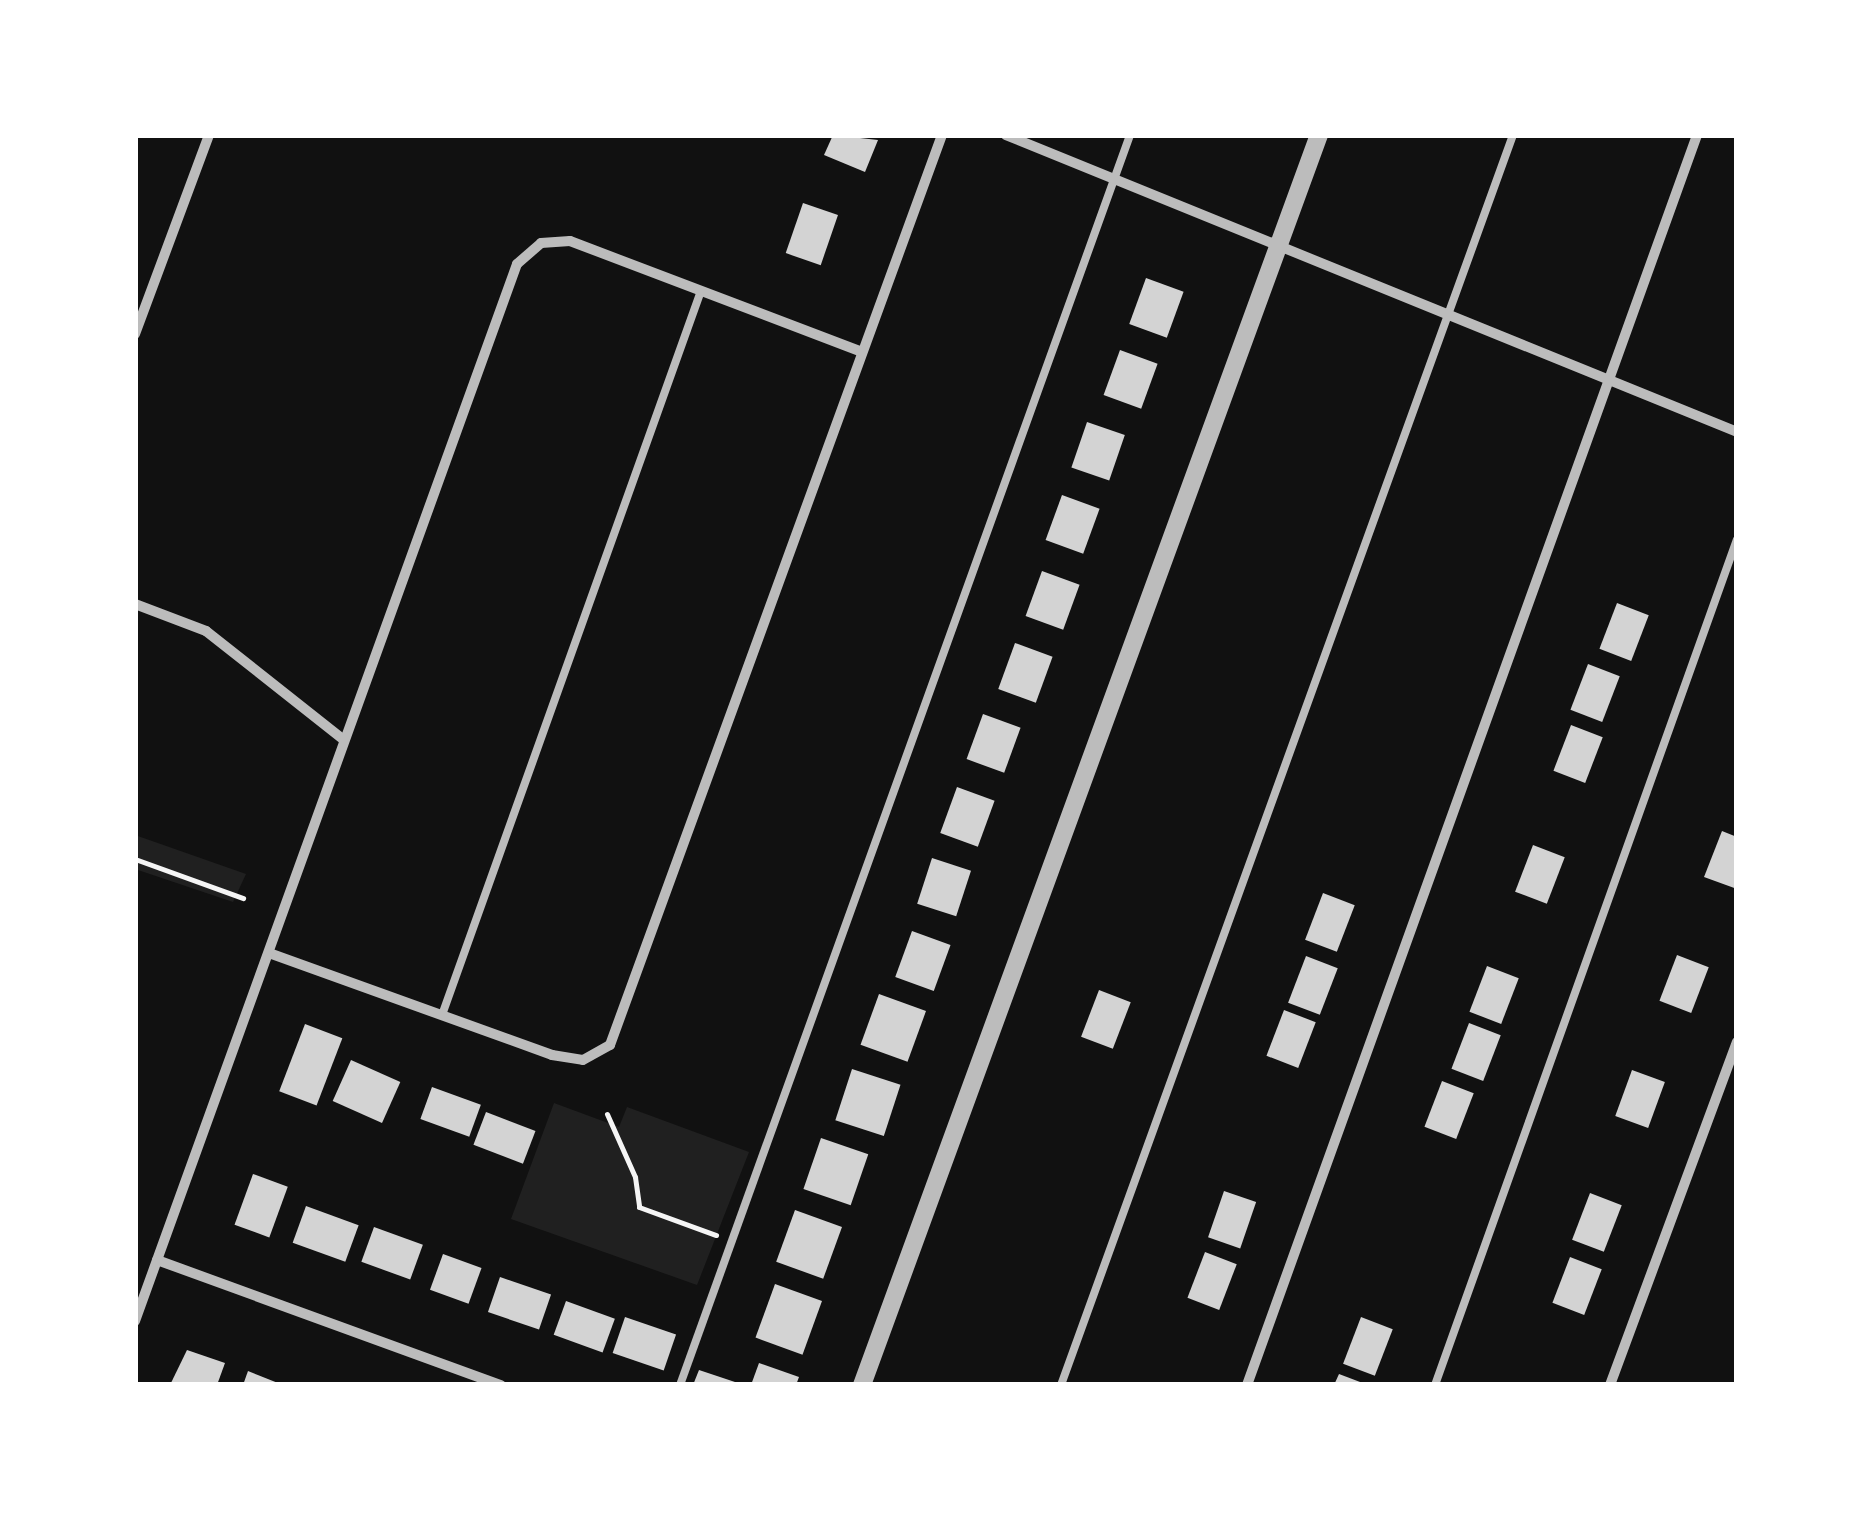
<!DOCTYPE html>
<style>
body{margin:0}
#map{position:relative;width:1872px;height:1520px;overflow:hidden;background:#111;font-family:Poppins,sans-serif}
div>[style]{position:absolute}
.green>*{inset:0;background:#202020}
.building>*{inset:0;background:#d3d3d3;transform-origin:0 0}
.path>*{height:5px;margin:-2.5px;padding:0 2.5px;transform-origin:2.5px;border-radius:2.5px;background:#f5f5f5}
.service>*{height:8px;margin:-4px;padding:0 4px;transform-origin:4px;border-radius:4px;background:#bcbcbc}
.minor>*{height:10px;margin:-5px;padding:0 5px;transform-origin:5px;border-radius:5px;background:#bcbcbc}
.tertiary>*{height:18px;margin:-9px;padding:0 9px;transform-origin:9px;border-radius:9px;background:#bcbcbc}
span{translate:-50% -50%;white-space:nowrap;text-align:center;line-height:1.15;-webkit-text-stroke:9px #fff;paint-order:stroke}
.frame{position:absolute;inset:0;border:138px solid #fff;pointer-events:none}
</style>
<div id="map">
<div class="green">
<i style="clip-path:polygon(135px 835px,246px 874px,233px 902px,135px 869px)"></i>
<i style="clip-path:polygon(554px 1103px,619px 1127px,627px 1107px,749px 1152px,697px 1285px,511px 1219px)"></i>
</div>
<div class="building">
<i style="clip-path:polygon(833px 135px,878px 140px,865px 172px,824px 155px)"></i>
<i style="left:803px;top:203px;width:37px;height:53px;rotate:19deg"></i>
<i style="left:1146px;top:278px;width:40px;height:49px;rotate:20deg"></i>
<i style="left:1120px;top:350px;width:40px;height:48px;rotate:20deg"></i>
<i style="left:1087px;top:422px;width:40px;height:48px;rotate:19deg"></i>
<i style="left:1062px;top:495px;width:40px;height:48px;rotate:20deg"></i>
<i style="left:1042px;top:571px;width:40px;height:48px;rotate:20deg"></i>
<i style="left:1617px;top:603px;width:34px;height:49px;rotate:21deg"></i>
<i style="left:1015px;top:643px;width:40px;height:49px;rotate:20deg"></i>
<i style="left:1588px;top:664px;width:34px;height:49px;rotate:21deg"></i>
<i style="left:983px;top:714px;width:40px;height:48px;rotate:20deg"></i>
<i style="left:1571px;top:725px;width:34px;height:49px;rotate:21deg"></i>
<i style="left:957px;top:787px;width:40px;height:49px;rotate:20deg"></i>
<i style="clip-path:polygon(1722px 831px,1737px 837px,1737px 889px,1704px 877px)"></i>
<i style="left:1533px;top:845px;width:34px;height:50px;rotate:21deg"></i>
<i style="left:932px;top:858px;width:41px;height:48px;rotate:18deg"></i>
<i style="left:1323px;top:893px;width:34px;height:50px;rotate:21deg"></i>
<i style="left:912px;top:931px;width:41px;height:49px;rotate:20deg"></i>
<i style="left:1677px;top:955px;width:34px;height:49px;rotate:21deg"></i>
<i style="left:1306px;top:956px;width:34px;height:50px;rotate:21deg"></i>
<i style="left:1487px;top:966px;width:34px;height:49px;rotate:21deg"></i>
<i style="left:1099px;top:990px;width:34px;height:50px;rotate:21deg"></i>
<i style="left:879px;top:994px;width:50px;height:54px;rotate:20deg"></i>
<i style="left:1284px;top:1010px;width:34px;height:49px;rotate:21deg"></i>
<i style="left:1469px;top:1023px;width:34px;height:49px;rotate:21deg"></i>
<i style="left:305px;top:1024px;width:40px;height:72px;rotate:21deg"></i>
<i style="left:351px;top:1060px;width:54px;height:45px;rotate:24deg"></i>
<i style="left:852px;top:1069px;width:51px;height:54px;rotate:18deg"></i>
<i style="left:1632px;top:1070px;width:35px;height:49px;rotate:20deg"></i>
<i style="left:1442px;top:1081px;width:34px;height:49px;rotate:21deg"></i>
<i style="left:432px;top:1087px;width:52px;height:34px;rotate:20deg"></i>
<i style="left:486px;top:1112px;width:53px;height:35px;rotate:21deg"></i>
<i style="left:821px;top:1138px;width:50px;height:54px;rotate:19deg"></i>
<i style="left:253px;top:1174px;width:37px;height:54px;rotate:20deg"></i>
<i style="left:1224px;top:1191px;width:34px;height:49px;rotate:19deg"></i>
<i style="left:1590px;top:1193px;width:34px;height:50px;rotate:21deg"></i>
<i style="left:306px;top:1206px;width:56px;height:39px;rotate:20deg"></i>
<i style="left:795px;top:1210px;width:50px;height:55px;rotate:20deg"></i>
<i style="left:374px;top:1227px;width:52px;height:37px;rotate:20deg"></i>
<i style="left:1205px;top:1252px;width:34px;height:49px;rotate:21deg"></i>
<i style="left:443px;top:1254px;width:41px;height:38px;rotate:20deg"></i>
<i style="left:1570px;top:1257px;width:34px;height:49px;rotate:21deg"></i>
<i style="left:500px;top:1277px;width:54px;height:37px;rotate:19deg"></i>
<i style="left:775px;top:1284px;width:50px;height:57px;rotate:20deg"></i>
<i style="left:566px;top:1301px;width:52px;height:36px;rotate:20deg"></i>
<i style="left:625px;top:1317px;width:54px;height:38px;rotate:19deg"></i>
<i style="left:1361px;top:1317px;width:34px;height:50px;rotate:21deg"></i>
<i style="clip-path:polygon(187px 1350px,225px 1363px,217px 1385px,170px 1385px)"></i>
<i style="clip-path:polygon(759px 1363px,799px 1377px,796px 1385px,751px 1385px)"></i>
<i style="clip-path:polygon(699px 1370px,741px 1384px,741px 1385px,693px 1385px)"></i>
<i style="clip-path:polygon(248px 1371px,283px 1385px,243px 1385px)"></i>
<i style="clip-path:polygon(1339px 1374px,1368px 1385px,1334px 1385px)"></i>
</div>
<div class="path">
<i style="left:135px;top:859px;width:115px;rotate:19.9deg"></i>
<i style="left:607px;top:1114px;width:69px;rotate:66deg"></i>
<i style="left:635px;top:1177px;width:30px;rotate:82deg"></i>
<i style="left:639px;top:1207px;width:82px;rotate:20deg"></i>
</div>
<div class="service">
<i style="left:442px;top:1015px;width:769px;rotate:-70.32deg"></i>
<i style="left:680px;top:1385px;width:1329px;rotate:-70.2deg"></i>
<i style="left:1061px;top:1385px;width:1329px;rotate:-70.12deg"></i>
<i style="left:1435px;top:1385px;width:898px;rotate:-70.35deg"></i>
</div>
<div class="minor">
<i style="left:1006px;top:135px;width:789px;rotate:22.11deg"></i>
<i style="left:135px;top:334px;width:212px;rotate:-69.6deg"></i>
<i style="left:135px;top:604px;width:76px;rotate:20.8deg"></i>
<i style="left:206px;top:631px;width:176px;rotate:38.3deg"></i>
<i style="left:269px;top:953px;width:301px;rotate:19.8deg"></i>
<i style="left:552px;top:1055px;width:31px;rotate:9deg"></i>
<i style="left:583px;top:1060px;width:31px;rotate:-29deg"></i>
<i style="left:610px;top:1045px;width:969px;rotate:-69.96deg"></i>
<i style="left:157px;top:1260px;width:366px;rotate:20deg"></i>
<i style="left:135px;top:1321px;width:1124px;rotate:-70.13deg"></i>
<i style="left:517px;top:264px;width:32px;rotate:-41deg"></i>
<i style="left:541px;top:243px;width:29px;rotate:-4deg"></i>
<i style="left:570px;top:241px;width:309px;rotate:20.8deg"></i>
<i style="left:1247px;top:1385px;width:1329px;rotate:-70.2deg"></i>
<i style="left:1610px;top:1385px;width:366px;rotate:-69.7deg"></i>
</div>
<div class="tertiary">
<i style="left:862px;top:1385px;width:1331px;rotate:-69.92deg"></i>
</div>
<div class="frame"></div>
</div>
